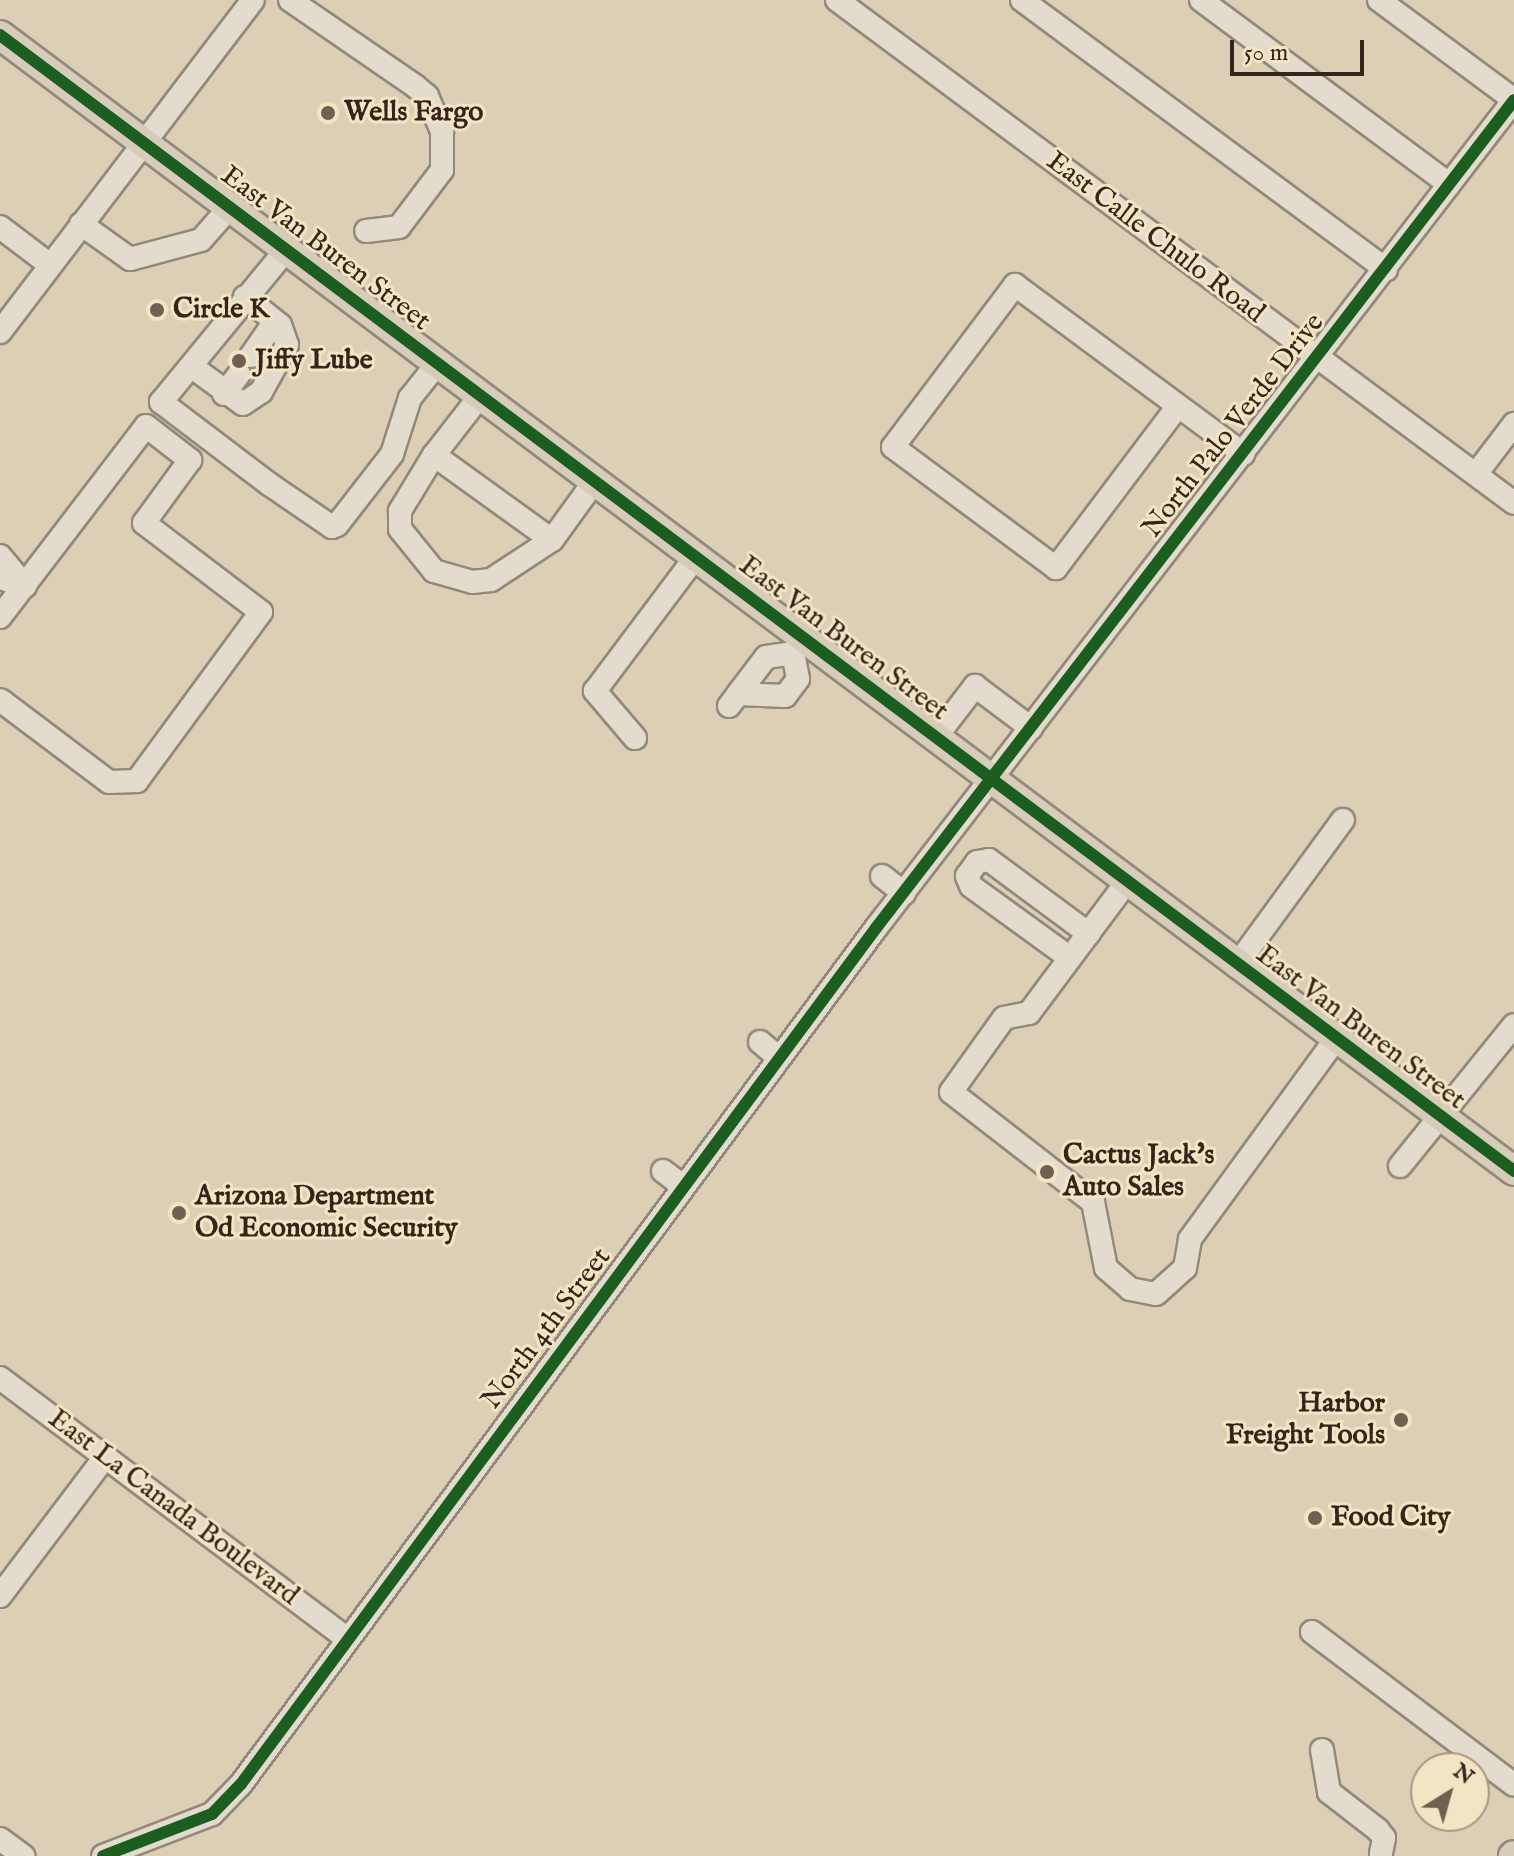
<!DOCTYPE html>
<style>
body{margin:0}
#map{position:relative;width:1514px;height:1856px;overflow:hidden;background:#dccfb5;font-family:"IM FELL English",serif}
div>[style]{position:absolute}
.roads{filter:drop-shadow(2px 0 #92897a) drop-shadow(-2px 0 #92897a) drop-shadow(0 2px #92897a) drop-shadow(0 -2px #92897a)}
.minor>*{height:22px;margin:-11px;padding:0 11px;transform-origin:11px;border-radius:11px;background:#e3dcce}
.major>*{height:28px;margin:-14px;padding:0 14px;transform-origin:14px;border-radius:14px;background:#d7ccba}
.cycleway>*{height:12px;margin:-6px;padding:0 6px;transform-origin:6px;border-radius:6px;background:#1b5e20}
.dots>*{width:22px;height:22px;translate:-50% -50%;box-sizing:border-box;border:4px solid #f3e4c4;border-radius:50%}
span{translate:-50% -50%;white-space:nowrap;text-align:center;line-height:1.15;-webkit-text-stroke:6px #f3e4c4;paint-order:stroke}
.poi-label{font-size:28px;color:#34241c;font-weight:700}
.left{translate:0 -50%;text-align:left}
.right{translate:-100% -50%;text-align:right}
.street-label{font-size:28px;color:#34241c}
.north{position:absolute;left:1410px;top:1752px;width:80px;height:80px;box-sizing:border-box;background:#f3e4c4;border:2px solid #a79781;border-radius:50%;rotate:37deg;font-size:22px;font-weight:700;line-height:32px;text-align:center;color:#34241c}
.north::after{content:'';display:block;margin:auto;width:28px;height:36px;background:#6f6052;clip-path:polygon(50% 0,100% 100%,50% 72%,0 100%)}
.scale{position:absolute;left:1230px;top:40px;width:134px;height:36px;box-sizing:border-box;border:4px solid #34241c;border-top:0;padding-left:10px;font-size:24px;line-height:28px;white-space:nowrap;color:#34241c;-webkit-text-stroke:6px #f3e4c4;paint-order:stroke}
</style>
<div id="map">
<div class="roads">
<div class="minor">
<i style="left:290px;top:0;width:152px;rotate:34.5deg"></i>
<i style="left:415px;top:86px;width:16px;rotate:40deg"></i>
<i style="left:427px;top:96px;width:39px;rotate:67deg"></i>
<i style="left:442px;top:132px;width:38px;rotate:90deg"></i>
<i style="left:442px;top:170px;width:71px;rotate:127deg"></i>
<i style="left:399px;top:227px;width:33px;rotate:173deg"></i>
<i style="left:837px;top:0;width:843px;rotate:36.61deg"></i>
<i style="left:1022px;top:0;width:453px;rotate:36.5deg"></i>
<i style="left:1201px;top:0;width:309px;rotate:36.6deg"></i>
<i style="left:1379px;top:0;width:168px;rotate:36.5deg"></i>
<i style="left:81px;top:224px;width:60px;rotate:35.5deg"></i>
<i style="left:130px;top:259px;width:73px;rotate:-15deg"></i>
<i style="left:201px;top:240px;width:44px;rotate:-48.7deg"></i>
<i style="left:0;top:227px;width:63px;rotate:37.2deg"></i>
<i style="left:286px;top:250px;width:197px;rotate:129.4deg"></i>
<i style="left:161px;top:402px;width:136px;rotate:37.2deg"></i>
<i style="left:269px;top:484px;width:76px;rotate:34.3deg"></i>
<i style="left:332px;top:527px;width:5px;rotate:-22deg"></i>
<i style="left:337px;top:525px;width:90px;rotate:-52.2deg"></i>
<i style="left:392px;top:454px;width:59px;rotate:-72.2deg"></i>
<i style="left:410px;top:398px;width:43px;rotate:-51.5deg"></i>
<i style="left:0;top:332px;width:417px;rotate:-52.7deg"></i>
<i style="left:251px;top:356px;width:42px;rotate:-55.6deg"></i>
<i style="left:191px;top:366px;width:64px;rotate:36.2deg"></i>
<i style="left:243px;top:404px;width:22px;rotate:-34deg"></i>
<i style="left:261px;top:392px;width:54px;rotate:-61deg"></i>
<i style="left:287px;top:345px;width:21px;rotate:-109deg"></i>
<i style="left:280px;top:325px;width:45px;rotate:-141.3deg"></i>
<i style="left:224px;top:394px;width:25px;rotate:-53deg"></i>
<i style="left:480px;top:396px;width:75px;rotate:127.9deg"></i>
<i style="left:434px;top:455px;width:145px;rotate:35.8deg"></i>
<i style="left:552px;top:540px;width:72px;rotate:-54.1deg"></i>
<i style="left:1178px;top:406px;width:203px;rotate:127deg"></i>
<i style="left:1056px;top:568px;width:203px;rotate:-143.4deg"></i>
<i style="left:893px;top:447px;width:203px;rotate:-53deg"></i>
<i style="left:1015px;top:285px;width:284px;rotate:36.5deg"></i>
<i style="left:434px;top:455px;width:66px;rotate:121.3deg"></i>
<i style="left:400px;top:511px;width:18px;rotate:90deg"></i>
<i style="left:400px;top:529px;width:54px;rotate:51deg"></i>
<i style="left:434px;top:571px;width:40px;rotate:16deg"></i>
<i style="left:472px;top:582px;width:19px;rotate:-6deg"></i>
<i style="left:491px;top:580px;width:73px;rotate:-33.3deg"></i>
<i style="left:1476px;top:474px;width:63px;rotate:-52.8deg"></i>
<i style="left:0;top:556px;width:39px;rotate:50deg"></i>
<i style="left:25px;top:586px;width:26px;rotate:-162deg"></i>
<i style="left:0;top:617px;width:240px;rotate:-52.6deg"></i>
<i style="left:146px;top:426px;width:56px;rotate:37.7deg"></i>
<i style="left:190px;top:460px;width:78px;rotate:126.1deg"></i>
<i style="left:144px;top:523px;width:147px;rotate:37.3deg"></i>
<i style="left:261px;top:612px;width:210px;rotate:126.3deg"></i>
<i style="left:137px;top:781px;width:28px;rotate:178deg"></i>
<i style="left:109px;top:782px;width:136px;rotate:-143deg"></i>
<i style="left:729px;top:706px;width:15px;rotate:-53deg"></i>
<i style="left:738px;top:694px;width:46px;rotate:-52.9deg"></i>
<i style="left:766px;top:657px;width:27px;rotate:-8deg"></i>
<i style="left:793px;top:653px;width:26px;rotate:79deg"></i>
<i style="left:798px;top:679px;width:21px;rotate:127deg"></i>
<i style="left:785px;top:696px;width:47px;rotate:-177.6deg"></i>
<i style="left:635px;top:738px;width:62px;rotate:-130.4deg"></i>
<i style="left:595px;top:691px;width:166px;rotate:-53.1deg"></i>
<i style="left:935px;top:738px;width:66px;rotate:-52.4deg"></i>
<i style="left:975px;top:686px;width:70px;rotate:36.9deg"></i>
<i style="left:882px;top:876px;width:28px;rotate:38deg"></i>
<i style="left:1126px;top:883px;width:162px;rotate:126.7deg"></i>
<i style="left:1029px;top:1013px;width:25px;rotate:169deg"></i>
<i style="left:1004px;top:1018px;width:91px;rotate:125.6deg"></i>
<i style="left:951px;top:1092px;width:180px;rotate:37.8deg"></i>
<i style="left:1093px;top:1202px;width:67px;rotate:78.9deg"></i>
<i style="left:1106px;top:1268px;width:32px;rotate:41deg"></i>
<i style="left:1130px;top:1289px;width:26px;rotate:11deg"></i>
<i style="left:1156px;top:1294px;width:39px;rotate:-42deg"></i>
<i style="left:1185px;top:1268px;width:29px;rotate:-80deg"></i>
<i style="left:1190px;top:1239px;width:246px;rotate:-53.9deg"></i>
<i style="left:1070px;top:958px;width:122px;rotate:-144deg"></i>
<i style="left:971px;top:886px;width:11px;rotate:-112deg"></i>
<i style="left:967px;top:876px;width:17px;rotate:-54deg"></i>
<i style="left:977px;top:862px;width:12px;rotate:-9deg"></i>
<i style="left:989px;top:860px;width:124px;rotate:36.5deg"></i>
<i style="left:1236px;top:966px;width:181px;rotate:-53.8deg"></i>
<i style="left:760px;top:1042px;width:25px;rotate:40deg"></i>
<i style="left:1400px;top:1166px;width:181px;rotate:-51deg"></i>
<i style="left:663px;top:1171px;width:25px;rotate:37deg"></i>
<i style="left:0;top:1378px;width:433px;rotate:36.9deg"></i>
<i style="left:0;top:1596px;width:174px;rotate:-52.9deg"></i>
<i style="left:1312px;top:1632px;width:253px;rotate:37.1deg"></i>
<i style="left:1322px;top:1750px;width:43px;rotate:80.5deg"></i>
<i style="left:1329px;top:1792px;width:62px;rotate:37.8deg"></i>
<i style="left:1378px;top:1830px;width:10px;rotate:53deg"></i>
<i style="left:1384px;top:1838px;width:16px;rotate:101deg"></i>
<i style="left:0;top:1839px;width:29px;rotate:36deg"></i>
<i style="left:103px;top:1856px;width:117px;rotate:-21.1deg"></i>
<i style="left:212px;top:1814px;width:42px;rotate:-46deg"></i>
<i style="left:241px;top:1784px;width:1066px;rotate:-53.43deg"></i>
<i style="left:876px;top:928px;width:1045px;rotate:-52.38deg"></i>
</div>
<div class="major">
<i style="left:0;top:35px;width:1893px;rotate:36.88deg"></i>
<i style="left:1513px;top:1856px;width:1px;rotate:-45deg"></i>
</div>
</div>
<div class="cycleway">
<i style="left:0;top:35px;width:1893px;rotate:36.88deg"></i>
<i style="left:103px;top:1856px;width:117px;rotate:-21.1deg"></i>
<i style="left:212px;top:1814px;width:42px;rotate:-46deg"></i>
<i style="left:241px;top:1784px;width:1066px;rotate:-53.43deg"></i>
<i style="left:876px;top:928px;width:1045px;rotate:-52.38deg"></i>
</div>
<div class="dots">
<i style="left:328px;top:113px;background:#6f6052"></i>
<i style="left:157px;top:310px;background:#6f6052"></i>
<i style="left:239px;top:361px;background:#6f6052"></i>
<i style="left:1047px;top:1172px;background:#6f6052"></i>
<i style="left:179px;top:1213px;background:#6f6052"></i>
<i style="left:1401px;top:1420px;background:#6f6052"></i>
<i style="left:1315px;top:1518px;background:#6f6052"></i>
</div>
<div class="poi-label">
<span class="left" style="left:344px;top:113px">Wells Fargo</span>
<span class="left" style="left:173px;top:310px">Circle K</span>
<span class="left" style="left:255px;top:361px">Jiffy Lube</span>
<span class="left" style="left:1063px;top:1172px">Cactus Jack's<br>Auto Sales</span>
<span class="left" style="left:195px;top:1213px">Arizona Department<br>Od Economic Security</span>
<span class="right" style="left:1385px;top:1420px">Harbor<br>Freight Tools</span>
<span class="left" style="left:1331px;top:1518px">Food City</span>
</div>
<div class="street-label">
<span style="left:1155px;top:238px;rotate:37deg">East Calle Chulo Road</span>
<span style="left:325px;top:249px;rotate:37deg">East Van Buren Street</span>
<span style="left:1234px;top:426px;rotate:-52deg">North Palo Verde Drive</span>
<span style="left:843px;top:639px;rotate:37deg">East Van Buren Street</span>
<span style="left:1360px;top:1028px;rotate:37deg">East Van Buren Street</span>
<span style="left:547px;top:1329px;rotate:-53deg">North 4th Street</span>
<span style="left:173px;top:1508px;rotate:37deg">East La Canada Boulevard</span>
</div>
<div class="north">N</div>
<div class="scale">50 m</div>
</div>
